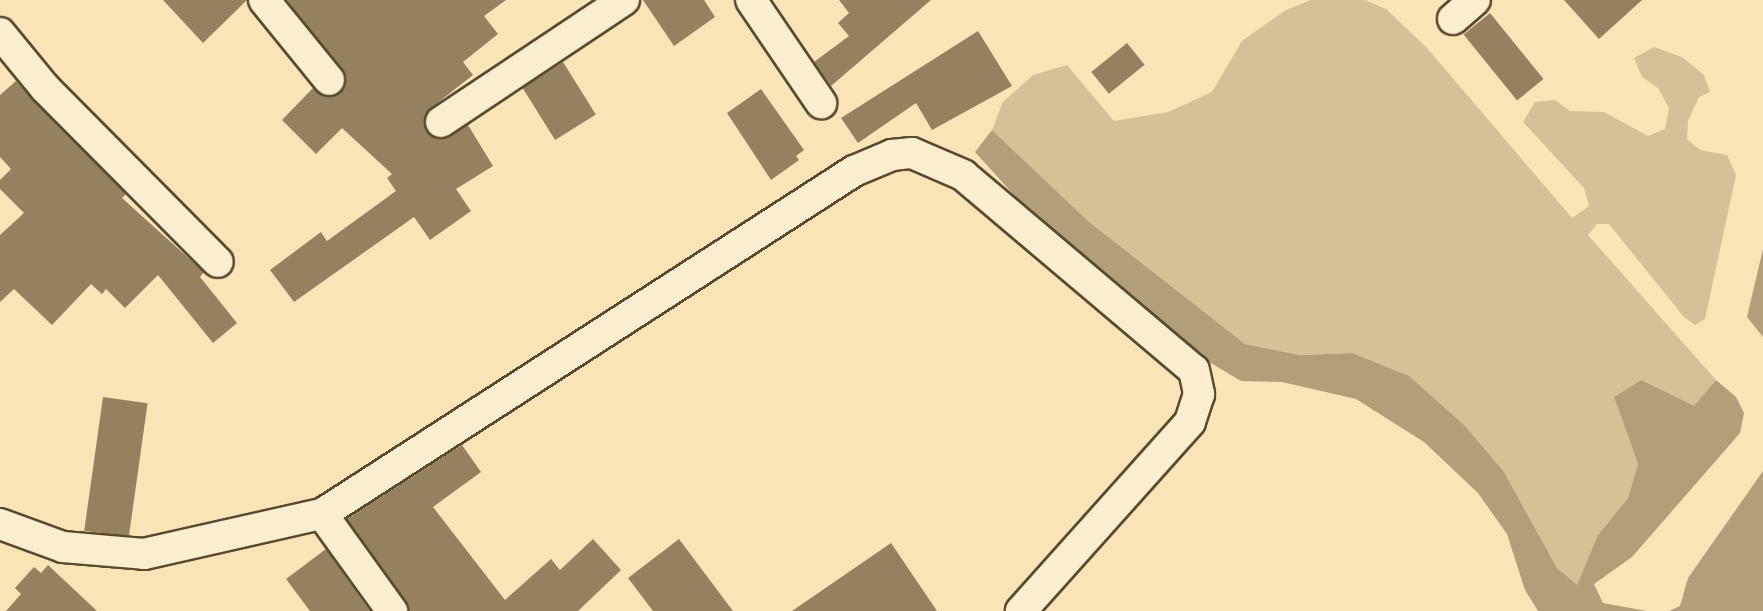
<!DOCTYPE html>
<style>
body{margin:0}
#map{position:relative;width:1763px;height:611px;overflow:hidden;background:#f9e4b7;font-family:"EB Garamond",serif}
div>[style]{position:absolute}
.green>*{inset:0;background:#d5c198}
.water>*{inset:0;background:#b29e79}
.building>*{inset:0;background:#958160;transform-origin:0 0}
.roads{filter:drop-shadow(2px 0 #5c4a2f) drop-shadow(-2px 0 #5c4a2f) drop-shadow(0 2px #5c4a2f) drop-shadow(0 -2px #5c4a2f)}
.street>*{height:30px;margin:-15px;padding:0 15px;transform-origin:15px;border-radius:15px;background:#fbedd0}
span{translate:-50% -50%;white-space:nowrap;text-align:center;line-height:1.15;-webkit-text-stroke:5px #fbedd0;paint-order:stroke}
</style>
<div id="map">
<div class="green">
<i style="clip-path:polygon(1311px 0,1365px 0,1386px 9px,1427px 48px,1572px 218px,1589px 206px,1584px 188px,1523px 122px,1535px 102px,1555px 100px,1570px 111px,1604px 112px,1648px 136px,1665px 129px,1669px 108px,1658px 88px,1642px 77px,1634px 58px,1654px 47px,1682px 57px,1704px 75px,1710px 92px,1699px 97px,1688px 121px,1687px 139px,1700px 150px,1727px 155px,1736px 175px,1705px 319px,1695px 325px,1684px 317px,1609px 224px,1597px 224px,1588px 235px,1716px 380px,1694px 407px,1641px 380px,1614px 397px,1638px 464px,1628px 498px,1598px 535px,1577px 586px,1557px 568px,1504px 472px,1352px 353px,1300px 355px,1245px 344px,1088px 221px,992px 130px,1003px 102px,1033px 75px,1067px 65px,1114px 121px,1168px 112px,1212px 92px,1242px 41px,1286px 10px)"></i>
</div>
<div class="water">
<i style="clip-path:polygon(992px 130px,1088px 221px,1245px 344px,1300px 355px,1352px 353px,1409px 376px,1464px 425px,1504px 472px,1557px 568px,1577px 585px,1598px 535px,1628px 498px,1638px 464px,1614px 397px,1641px 380px,1694px 406px,1716px 380px,1736px 397px,1744px 413px,1740px 433px,1632px 557px,1594px 584px,1603px 603px,1647px 611px,1538px 611px,1525px 590px,1507px 534px,1478px 493px,1424px 442px,1356px 399px,1282px 382px,1241px 381px,1204px 359px,1031px 214px,975px 152px)"></i>
<i style="clip-path:polygon(1763px 249px,1763px 337px,1747px 317px)"></i>
<i style="clip-path:polygon(1763px 471px,1763px 611px,1669px 611px,1680px 606px,1688px 578px)"></i>
</div>
<div class="building">
<i style="clip-path:polygon(163px 0,247px 0,203px 43px)"></i>
<i style="clip-path:polygon(287px 0,506px 0,484px 16px,498px 34px,463px 62px,473px 75px,431px 108px,424px 122px,427px 132px,441px 139px,468px 125px,493px 166px,456px 189px,471px 211px,430px 240px,414px 217px,294px 302px,270px 270px,321px 232px,327px 241px,396px 191px,387px 178px,392px 174px,342px 128px,316px 154px,282px 120px,313px 88px,332px 97px,345px 87px,346px 78px)"></i>
<i style="clip-path:polygon(643px 0,704px 0,715px 17px,674px 46px)"></i>
<i style="clip-path:polygon(839px 0,931px 0,831px 86px,814px 62px,849px 36px,838px 23px,849px 13px)"></i>
<i style="clip-path:polygon(1564px 0,1642px 0,1599px 39px)"></i>
<i style="left:1490px;top:13px;width:85px;height:34px;rotate:51deg"></i>
<i style="clip-path:polygon(978px 31px,1012px 86px,932px 130px,916px 103px,858px 143px,841px 118px)"></i>
<i style="left:1127px;top:43px;width:28px;height:46px;rotate:51deg"></i>
<i style="left:563px;top:62px;width:62px;height:48px;rotate:58deg"></i>
<i style="clip-path:polygon(16px 81px,126px 194px,122px 198px,204px 272px,200px 277px,237px 323px,213px 343px,158px 275px,125px 308px,106px 289px,102px 294px,91px 284px,52px 325px,14px 289px,0 302px,0 235px,24px 213px,0 189px,0 180px,11px 169px,0 157px,0 95px)"></i>
<i style="clip-path:polygon(761px 89px,804px 150px,796px 156px,799px 160px,771px 180px,727px 113px)"></i>
<i style="left:103px;top:397px;width:45px;height:135px;rotate:8deg"></i>
<i style="clip-path:polygon(462px 445px,481px 472px,433px 507px,505px 600px,551px 559px,560px 570px,593px 539px,621px 570px,578px 611px,409px 611px,347px 519px)"></i>
<i style="clip-path:polygon(679px 539px,733px 611px,653px 611px,628px 578px)"></i>
<i style="clip-path:polygon(891px 543px,937px 611px,792px 611px)"></i>
<i style="clip-path:polygon(326px 549px,370px 611px,310px 611px,286px 579px)"></i>
<i style="clip-path:polygon(48px 565px,97px 611px,6px 611px,21px 594px,15px 588px,34px 567px,41px 573px)"></i>
</div>
<div class="roads">
<div class="street">
<i style="left:264px;top:0;width:103px;rotate:50.9deg"></i>
<i style="left:751px;top:0;width:125px;rotate:55.8deg"></i>
<i style="left:1453px;top:19px;width:29px;rotate:-41deg"></i>
<i style="left:0;top:33px;width:71px;rotate:50.7deg"></i>
<i style="left:45px;top:88px;width:245px;rotate:45.2deg"></i>
<i style="left:441px;top:122px;width:220px;rotate:-33.7deg"></i>
<i style="left:322px;top:514px;width:633px;rotate:-32.81deg"></i>
<i style="left:854px;top:171px;width:41px;rotate:-22.8deg"></i>
<i style="left:892px;top:155px;width:20px;rotate:-6deg"></i>
<i style="left:912px;top:153px;width:56px;rotate:23.3deg"></i>
<i style="left:963px;top:175px;width:302px;rotate:40.2deg"></i>
<i style="left:1194px;top:370px;width:25px;rotate:78deg"></i>
<i style="left:1199px;top:394px;width:29px;rotate:108deg"></i>
<i style="left:1190px;top:422px;width:254px;rotate:131.8deg"></i>
<i style="left:0;top:524px;width:67px;rotate:20.1deg"></i>
<i style="left:63px;top:547px;width:81px;rotate:4.9deg"></i>
<i style="left:144px;top:554px;width:182px;rotate:-12.7deg"></i>
<i style="left:322px;top:514px;width:120px;rotate:54.2deg"></i>
</div>
</div>
</div>
